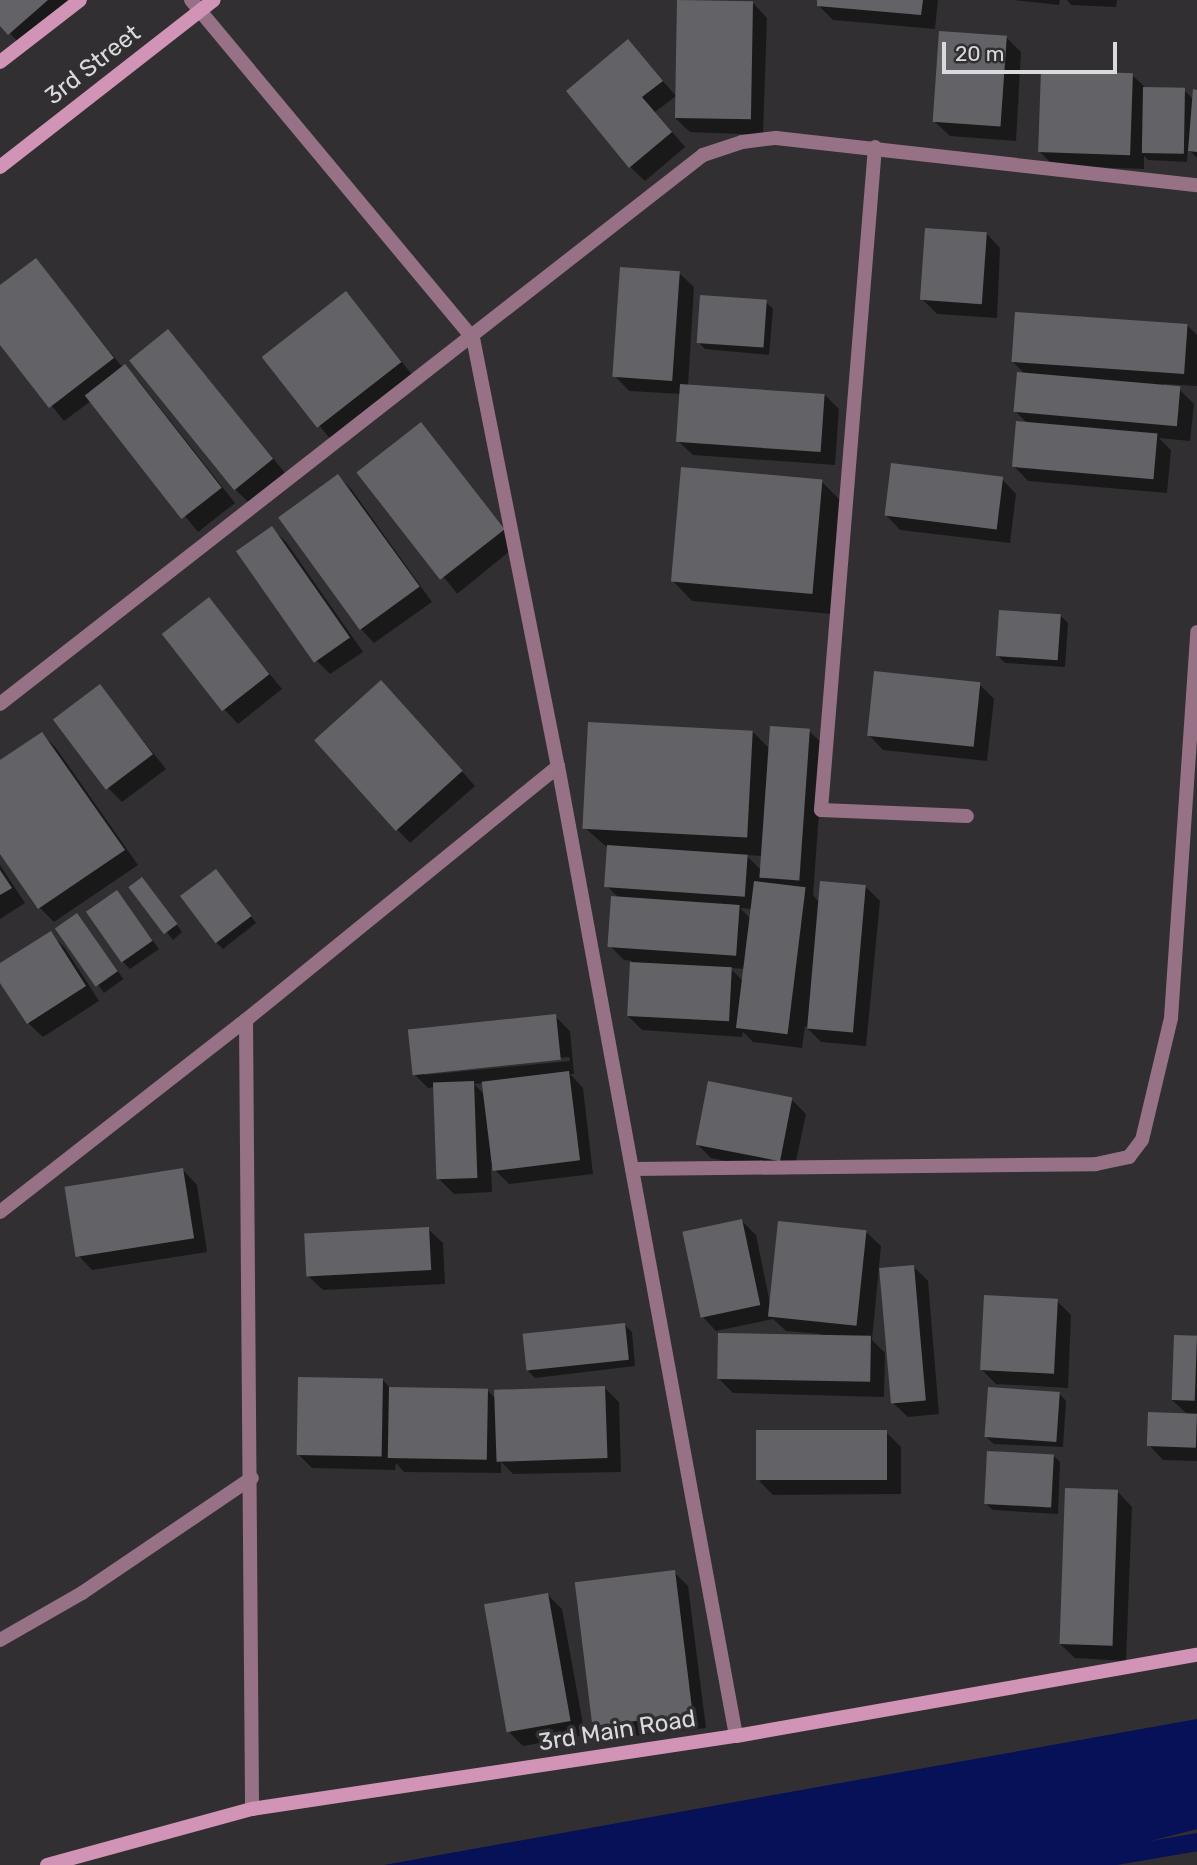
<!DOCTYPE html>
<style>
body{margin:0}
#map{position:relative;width:1197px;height:1865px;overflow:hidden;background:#312f32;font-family:Rubik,sans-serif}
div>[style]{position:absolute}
.water>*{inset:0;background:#061157}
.shadow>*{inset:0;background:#0007;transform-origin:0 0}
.stream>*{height:18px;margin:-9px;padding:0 9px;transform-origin:9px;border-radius:9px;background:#061157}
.building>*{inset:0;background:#636367;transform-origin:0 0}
.street>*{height:14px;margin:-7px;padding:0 7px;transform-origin:7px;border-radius:7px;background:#977186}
.secondary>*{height:14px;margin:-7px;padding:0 7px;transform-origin:7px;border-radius:7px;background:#d194b6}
span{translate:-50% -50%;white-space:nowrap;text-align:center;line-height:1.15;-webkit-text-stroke:7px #312f32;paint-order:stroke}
.street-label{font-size:24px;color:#dad9db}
.scale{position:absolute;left:942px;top:42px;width:175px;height:32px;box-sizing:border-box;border:4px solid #dad9db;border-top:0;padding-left:9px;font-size:21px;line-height:24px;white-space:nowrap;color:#dad9db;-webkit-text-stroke:5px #312f32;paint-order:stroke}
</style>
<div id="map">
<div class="water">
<i style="clip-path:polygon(1197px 1719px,1197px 1829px,1058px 1865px,384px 1865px)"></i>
</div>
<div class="shadow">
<i style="clip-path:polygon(0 0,79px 0,24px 48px,0 23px)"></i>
<i style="clip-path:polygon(819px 0,938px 0,935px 29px,833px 20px,819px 6px)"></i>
<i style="clip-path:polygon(1013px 0,1060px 0,1059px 5px)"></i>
<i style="clip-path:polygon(1067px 0,1117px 0,1116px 7px,1071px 5px)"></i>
<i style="clip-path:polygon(753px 3px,767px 18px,763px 135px,690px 132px,675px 118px,676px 96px,655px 112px,685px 147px,645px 181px,630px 167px,628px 41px,676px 96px)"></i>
<i style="clip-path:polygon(1007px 38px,1021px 52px,1016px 141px,950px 136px,935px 122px)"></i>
<i style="clip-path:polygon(1132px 75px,1146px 88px,1184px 90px,1194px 100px,1197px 92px,1197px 158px,1188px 149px,1187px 162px,1148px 160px,1144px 156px,1144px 169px,1054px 166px,1040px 152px)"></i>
<i style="clip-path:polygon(986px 233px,1000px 248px,997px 318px,937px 314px,923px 300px)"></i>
<i style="clip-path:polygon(36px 260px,123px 368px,139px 381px,235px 503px,198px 532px,91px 401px,64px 421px,0 342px,0 287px)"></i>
<i style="clip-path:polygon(679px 273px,694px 287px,688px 386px,825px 395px,839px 409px,835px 465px,693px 455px,678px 441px,681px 394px,629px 391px,615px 376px)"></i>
<i style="left:346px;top:293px;width:108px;height:104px;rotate:51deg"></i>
<i style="clip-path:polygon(766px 302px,773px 309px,769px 355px,705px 349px,698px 342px)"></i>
<i style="clip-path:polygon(1187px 325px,1197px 335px,1197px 386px,1164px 384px,1164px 388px,1179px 389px,1194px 404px,1190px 441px,1159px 438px,1171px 450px,1167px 493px,1028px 481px,1014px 466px,1028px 424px,1015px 411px,1026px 375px,1013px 362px)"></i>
<i style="clip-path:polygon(168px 332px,286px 474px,250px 504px,236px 490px)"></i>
<i style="left:421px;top:425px;width:154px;height:78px;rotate:51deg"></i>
<i style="clip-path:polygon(338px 476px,352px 490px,432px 602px,374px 643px,360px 628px)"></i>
<i style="clip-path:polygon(1002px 479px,1016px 494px,1010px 543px,900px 530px,886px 515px)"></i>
<i style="clip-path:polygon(822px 482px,842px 502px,832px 614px,692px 601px,672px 580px)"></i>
<i style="clip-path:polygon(271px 528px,286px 542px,363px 652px,330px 674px,316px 660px,238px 551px)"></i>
<i style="clip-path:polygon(209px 600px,282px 689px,238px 724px,224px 709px)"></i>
<i style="clip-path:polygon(1061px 616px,1068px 623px,1065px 667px,1005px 663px,998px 656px)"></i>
<i style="clip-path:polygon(979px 684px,994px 699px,987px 761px,883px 750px,869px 735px)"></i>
<i style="clip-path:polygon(100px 687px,166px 769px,122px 802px,108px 788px)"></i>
<i style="clip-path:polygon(395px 696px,475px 786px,410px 843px,396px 828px)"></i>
<i style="clip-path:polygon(evenodd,809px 731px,824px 745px,813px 895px,819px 902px,865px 886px,880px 901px,866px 1046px,821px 1042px,805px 1026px,802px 1048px,753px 1042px,743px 1032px,742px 1037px,642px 1030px,628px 1016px,632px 961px,624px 960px,610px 946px,620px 899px,607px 886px,609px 849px,585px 828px,753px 732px,770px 749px,809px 731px,746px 855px,762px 856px,761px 870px,746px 855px,809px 731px,740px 908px,753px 909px,751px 919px,740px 908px,809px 731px,730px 968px,745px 969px,744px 982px,730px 968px)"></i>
<i style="clip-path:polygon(42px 734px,56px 748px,138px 865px,54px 922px,40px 908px,0 851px,0 762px)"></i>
<i style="clip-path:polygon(0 865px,25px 903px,0 919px)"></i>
<i style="clip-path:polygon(222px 879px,256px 923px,223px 949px,216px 942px)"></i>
<i style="clip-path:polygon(148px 886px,182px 932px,173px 940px,131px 887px)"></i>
<i style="clip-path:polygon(117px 892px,159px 949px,130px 969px,123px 962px)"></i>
<i style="left:77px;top:915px;width:79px;height:24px;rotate:54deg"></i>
<i style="clip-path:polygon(50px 933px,65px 948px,99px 1001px,43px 1037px,28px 1023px,0 980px,0 965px)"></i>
<i style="clip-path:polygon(evenodd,555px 1016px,570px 1031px,574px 1074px,570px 1074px,583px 1088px,593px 1174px,509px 1184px,491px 1166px,492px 1192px,454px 1194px,439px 1179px,435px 1087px,428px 1088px,414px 1074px,555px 1016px,569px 1057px,570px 1061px,424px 1075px,424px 1071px,569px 1057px,555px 1016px,484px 1083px,486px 1096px,474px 1084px,484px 1083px)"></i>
<i style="clip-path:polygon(791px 1099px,806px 1114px,793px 1175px,711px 1158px,696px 1143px)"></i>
<i style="clip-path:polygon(183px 1170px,197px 1185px,207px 1252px,92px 1270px,78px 1255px)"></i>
<i style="clip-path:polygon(741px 1220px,756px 1235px,771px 1308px,866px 1232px,881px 1246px,872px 1340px,885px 1353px,884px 1397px,733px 1393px,718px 1378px,820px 1337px,821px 1334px,786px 1331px,773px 1319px,716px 1331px,702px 1316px)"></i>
<i style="clip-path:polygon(428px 1229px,443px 1243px,445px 1284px,323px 1290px,308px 1276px)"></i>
<i style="clip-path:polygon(914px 1267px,928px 1281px,939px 1414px,908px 1417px,893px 1403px)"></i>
<i style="clip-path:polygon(1057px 1301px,1071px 1315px,1068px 1388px,996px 1384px,982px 1370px)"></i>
<i style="clip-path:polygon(625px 1325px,632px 1332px,635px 1366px,535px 1378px,528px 1371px)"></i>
<i style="clip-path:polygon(1197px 1337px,1197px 1461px,1163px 1460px,1149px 1445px,1188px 1415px,1172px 1400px)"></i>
<i style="clip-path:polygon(383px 1380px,391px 1389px,487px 1390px,496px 1399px,605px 1388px,619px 1402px,621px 1472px,513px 1474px,501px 1462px,501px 1473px,404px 1472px,396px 1463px,395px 1470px,312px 1468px,298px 1454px)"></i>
<i style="clip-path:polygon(1059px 1393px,1066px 1401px,1063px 1447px,994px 1444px,986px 1437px)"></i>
<i style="clip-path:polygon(886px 1432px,901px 1447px,901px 1494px,773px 1495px,759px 1481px)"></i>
<i style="clip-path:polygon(1053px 1455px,1060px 1462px,1058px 1514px,993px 1510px,985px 1503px)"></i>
<i style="clip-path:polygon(1118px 1492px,1132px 1507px,1126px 1661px,1075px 1658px,1060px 1644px)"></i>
<i style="clip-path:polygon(674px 1572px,688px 1586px,706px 1728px,608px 1739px,594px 1725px)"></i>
<i style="clip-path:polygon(548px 1595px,562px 1609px,585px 1735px,523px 1746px,508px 1731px)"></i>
</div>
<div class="stream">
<i style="left:1064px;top:1865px;width:135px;rotate:-9.8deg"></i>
</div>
<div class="building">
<i style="clip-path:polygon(0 0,48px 0,8px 35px,0 26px)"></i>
<i style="left:677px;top:0;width:76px;height:118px;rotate:1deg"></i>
<i style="clip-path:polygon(817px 0,923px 0,921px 15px,817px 6px)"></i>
<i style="left:939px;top:31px;width:68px;height:91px;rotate:4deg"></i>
<i style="clip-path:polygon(628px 39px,663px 81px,642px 97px,672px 132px,629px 168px,566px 91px)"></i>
<i style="left:1041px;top:70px;width:92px;height:82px;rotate:2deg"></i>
<i style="left:1143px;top:87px;width:42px;height:66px;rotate:1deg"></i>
<i style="clip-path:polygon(1193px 89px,1197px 90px,1197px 152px,1188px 151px)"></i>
<i style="left:925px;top:228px;width:62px;height:72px;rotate:4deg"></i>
<i style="clip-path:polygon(36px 258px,114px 358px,49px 408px,0 345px,0 285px)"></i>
<i style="left:620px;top:267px;width:60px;height:110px;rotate:4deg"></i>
<i style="left:346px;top:291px;width:90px;height:107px;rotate:52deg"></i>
<i style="left:700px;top:295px;width:67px;height:48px;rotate:4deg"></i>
<i style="left:1015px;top:312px;width:173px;height:50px;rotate:4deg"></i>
<i style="left:168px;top:329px;width:167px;height:50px;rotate:51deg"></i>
<i style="left:125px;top:364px;width:157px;height:51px;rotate:52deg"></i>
<i style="left:1017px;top:372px;width:164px;height:40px;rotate:5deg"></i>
<i style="left:680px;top:384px;width:145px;height:58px;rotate:4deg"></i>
<i style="left:1016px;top:421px;width:142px;height:46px;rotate:5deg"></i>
<i style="left:421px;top:422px;width:136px;height:82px;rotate:52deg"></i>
<i style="left:891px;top:463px;width:113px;height:53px;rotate:7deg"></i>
<i style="left:681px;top:467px;width:142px;height:115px;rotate:5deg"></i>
<i style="left:338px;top:474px;width:139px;height:74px;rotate:54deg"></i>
<i style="left:272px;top:526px;width:136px;height:44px;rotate:55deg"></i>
<i style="left:209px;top:597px;width:98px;height:60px;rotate:52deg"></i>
<i style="left:999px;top:610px;width:62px;height:46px;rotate:4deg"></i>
<i style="left:874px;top:671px;width:107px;height:65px;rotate:6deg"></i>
<i style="left:381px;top:680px;width:122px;height:90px;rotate:48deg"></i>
<i style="left:100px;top:684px;width:88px;height:59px;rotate:53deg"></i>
<i style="left:588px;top:722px;width:165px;height:107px;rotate:3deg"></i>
<i style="left:770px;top:726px;width:40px;height:152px;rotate:4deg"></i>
<i style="clip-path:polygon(42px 732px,125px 850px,38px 909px,0 854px,0 760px)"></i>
<i style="left:607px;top:845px;width:141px;height:42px;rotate:4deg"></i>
<i style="left:216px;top:869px;width:59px;height:45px;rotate:53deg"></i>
<i style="clip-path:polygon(0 870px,12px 888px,0 895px)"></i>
<i style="left:142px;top:877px;width:59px;height:17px;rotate:53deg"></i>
<i style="left:754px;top:881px;width:52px;height:148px;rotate:7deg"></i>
<i style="left:820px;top:881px;width:46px;height:148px;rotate:5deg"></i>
<i style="left:117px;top:890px;width:62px;height:38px;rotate:55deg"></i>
<i style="left:611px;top:896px;width:129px;height:51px;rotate:4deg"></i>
<i style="left:77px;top:913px;width:71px;height:27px;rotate:55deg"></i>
<i style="clip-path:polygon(51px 931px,86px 986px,27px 1024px,0 983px,0 963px)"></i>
<i style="left:630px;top:962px;width:102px;height:54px;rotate:3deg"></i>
<i style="left:556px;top:1014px;width:46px;height:149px;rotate:84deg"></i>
<i style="left:569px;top:1071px;width:90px;height:88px;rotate:83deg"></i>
<i style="left:474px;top:1081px;width:97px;height:41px;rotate:88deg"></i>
<i style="left:708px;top:1081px;width:86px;height:65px;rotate:11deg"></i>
<i style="left:183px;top:1168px;width:71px;height:120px;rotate:81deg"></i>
<i style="left:742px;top:1219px;width:88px;height:61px;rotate:78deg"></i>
<i style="left:778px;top:1221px;width:89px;height:96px;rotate:6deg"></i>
<i style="left:429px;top:1227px;width:43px;height:125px;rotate:87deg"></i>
<i style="left:914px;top:1265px;width:136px;height:35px;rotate:85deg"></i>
<i style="left:984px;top:1295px;width:74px;height:75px;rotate:3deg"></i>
<i style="left:625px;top:1323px;width:37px;height:103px;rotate:84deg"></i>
<i style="left:718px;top:1333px;width:153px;height:46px;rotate:1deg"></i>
<i style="left:1174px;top:1335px;width:23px;height:65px;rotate:2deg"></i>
<i style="left:298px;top:1377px;width:85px;height:78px;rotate:1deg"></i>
<i style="left:605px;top:1386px;width:72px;height:111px;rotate:88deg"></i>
<i style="left:389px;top:1387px;width:99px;height:71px;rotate:1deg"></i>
<i style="left:988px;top:1387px;width:72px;height:50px;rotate:4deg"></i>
<i style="left:1148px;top:1412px;width:49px;height:34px;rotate:2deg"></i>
<i style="left:887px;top:1430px;width:50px;height:131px;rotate:90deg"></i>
<i style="left:987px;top:1451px;width:67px;height:53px;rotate:3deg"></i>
<i style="left:1065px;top:1488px;width:53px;height:156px;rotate:2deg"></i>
<i style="left:675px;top:1570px;width:145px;height:101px;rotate:83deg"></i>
<i style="left:548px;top:1593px;width:130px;height:65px;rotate:80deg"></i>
</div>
<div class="street">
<i style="left:191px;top:0;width:440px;rotate:50.2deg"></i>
<i style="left:473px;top:338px;width:436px;rotate:78.8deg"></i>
<i style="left:558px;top:766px;width:986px;rotate:79.6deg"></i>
<i style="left:875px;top:147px;width:665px;rotate:94.66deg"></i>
<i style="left:821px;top:810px;width:146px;rotate:2.4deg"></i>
<i style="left:0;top:704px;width:892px;rotate:-37.99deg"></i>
<i style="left:703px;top:155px;width:41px;rotate:-18.4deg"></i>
<i style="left:742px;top:142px;width:34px;rotate:-7deg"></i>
<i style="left:776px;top:138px;width:424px;rotate:6.4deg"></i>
<i style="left:246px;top:1020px;width:789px;rotate:89.56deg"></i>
<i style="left:632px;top:1169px;width:464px;rotate:-0.6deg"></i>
<i style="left:1096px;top:1164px;width:34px;rotate:-12deg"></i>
<i style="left:1129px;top:1157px;width:21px;rotate:-53deg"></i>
<i style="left:1142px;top:1140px;width:125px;rotate:-76.6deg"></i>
<i style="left:1171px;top:1018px;width:387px;rotate:-86.1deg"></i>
<i style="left:0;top:1212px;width:312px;rotate:-38deg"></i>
<i style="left:246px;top:1020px;width:402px;rotate:-39.1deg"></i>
<i style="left:0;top:1640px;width:95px;rotate:-29.8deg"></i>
<i style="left:82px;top:1593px;width:205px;rotate:-34.1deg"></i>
</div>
<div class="secondary">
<i style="left:0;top:62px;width:101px;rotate:-37.8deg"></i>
<i style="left:0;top:167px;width:271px;rotate:-38deg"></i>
<i style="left:47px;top:1865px;width:213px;rotate:-15.3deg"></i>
<i style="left:252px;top:1809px;width:489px;rotate:-8.6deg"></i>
<i style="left:736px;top:1736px;width:468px;rotate:-10deg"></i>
</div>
<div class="street-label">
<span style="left:93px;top:65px;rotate:-38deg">3rd Street</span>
<span style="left:617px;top:1731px;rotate:-9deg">3rd Main Road</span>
</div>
<div class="scale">20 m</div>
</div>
